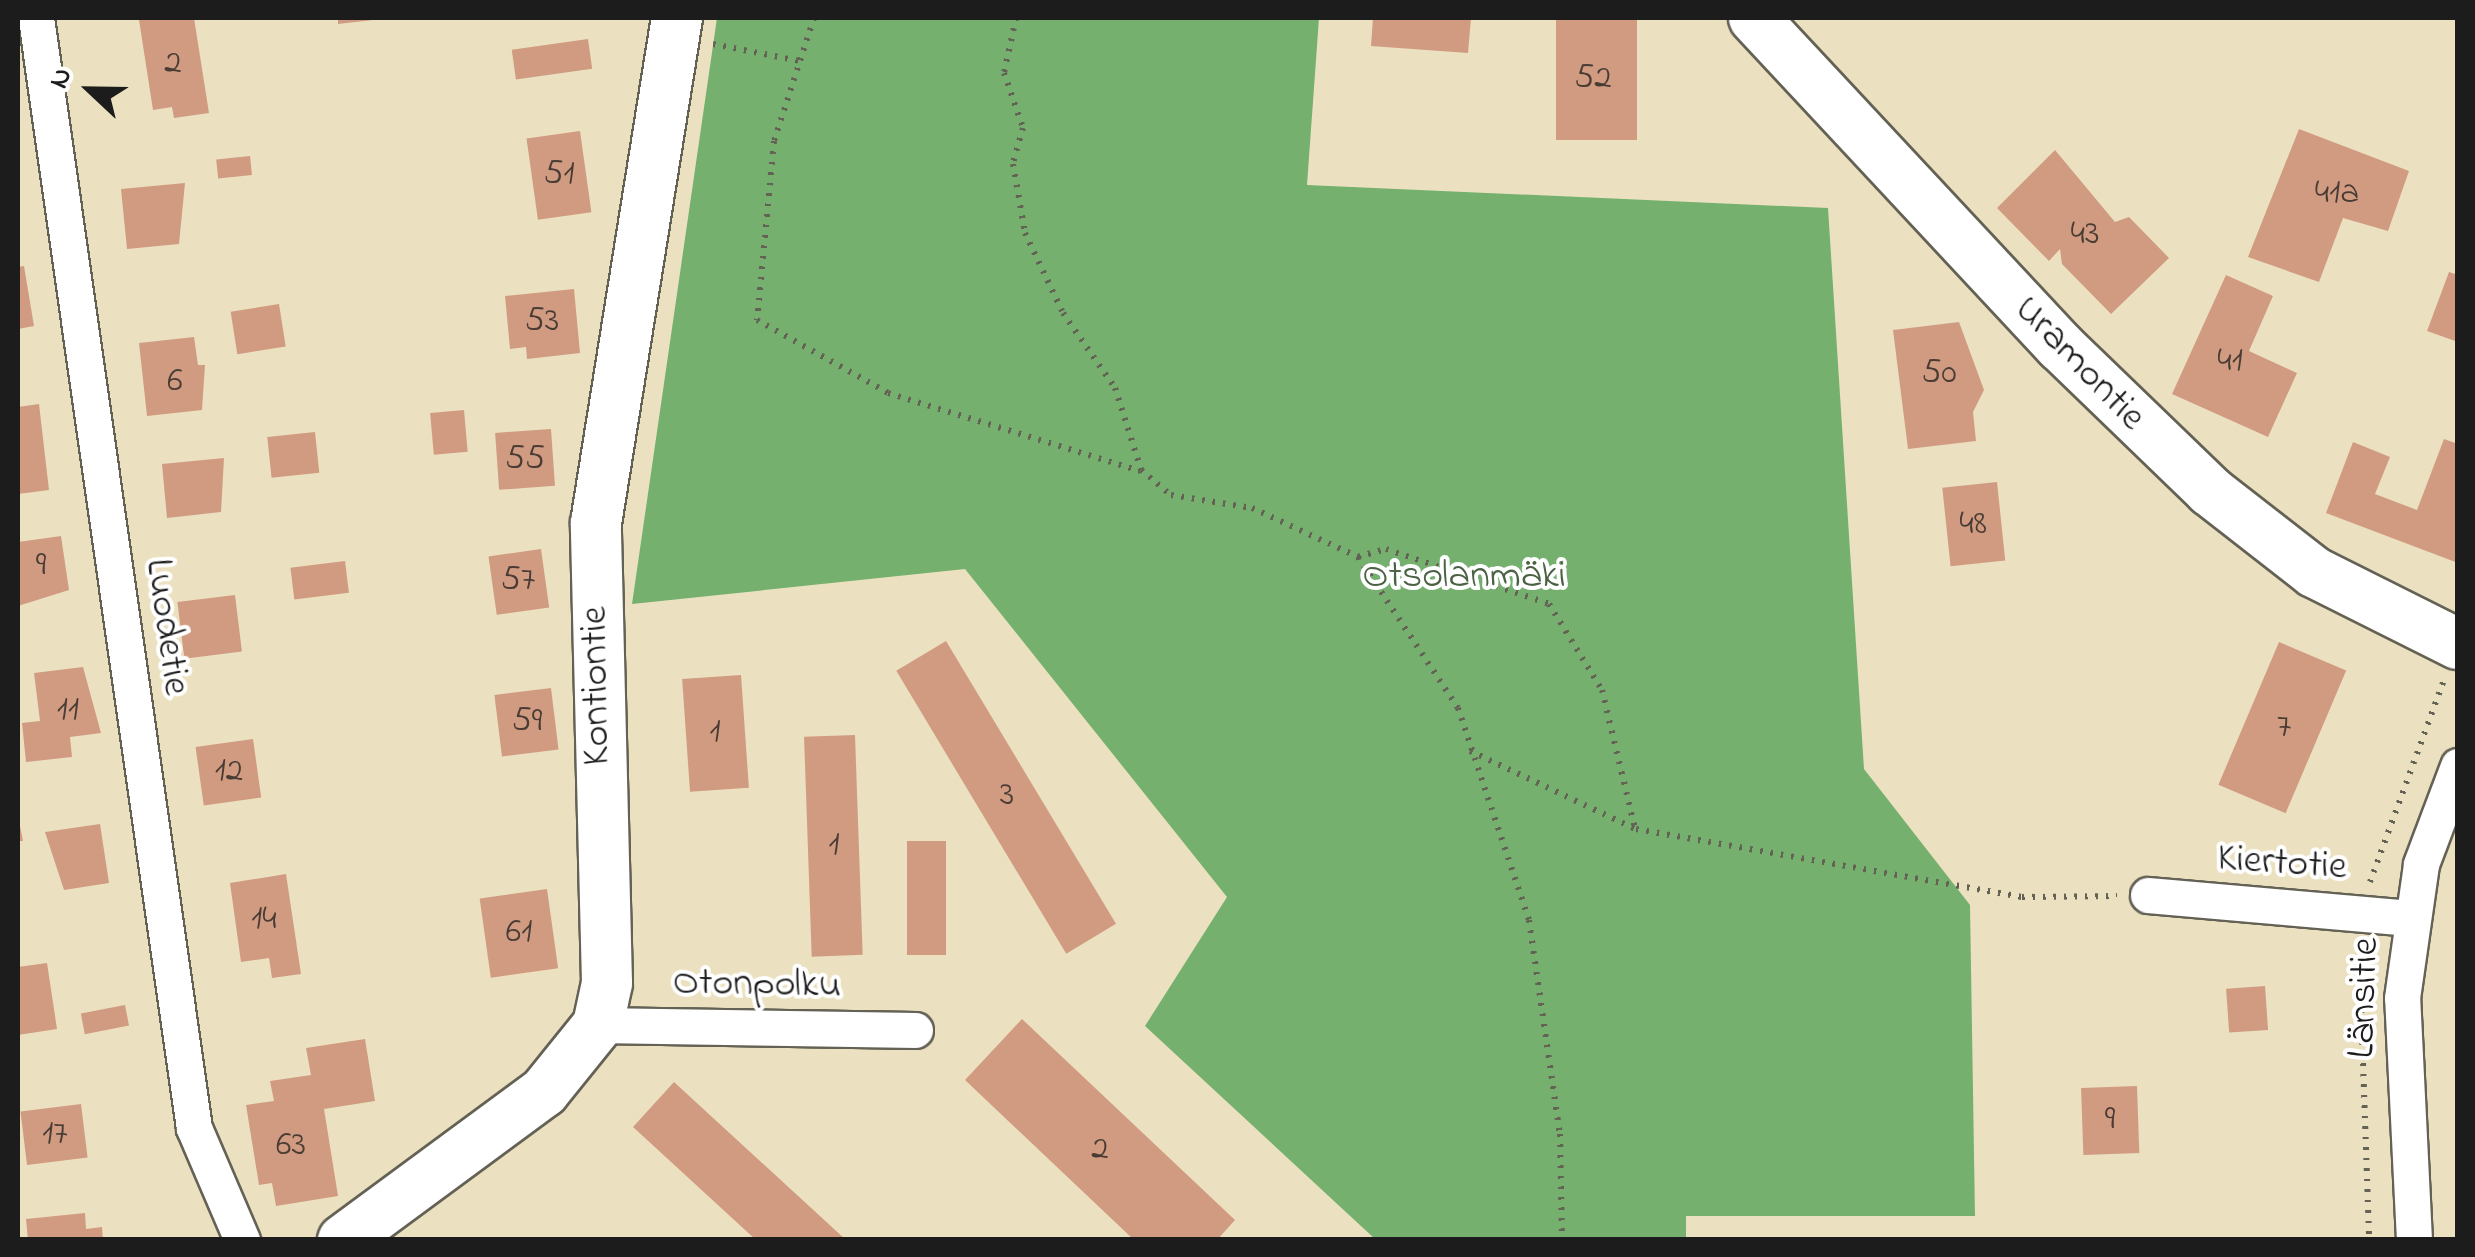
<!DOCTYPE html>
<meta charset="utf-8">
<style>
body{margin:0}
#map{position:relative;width:2475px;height:1257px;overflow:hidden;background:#ebe1c0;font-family:"Indie Flower",sans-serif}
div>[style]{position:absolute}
.forest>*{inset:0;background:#75b06e}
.building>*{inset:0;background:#d19b81;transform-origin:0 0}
.path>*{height:6px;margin-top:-3px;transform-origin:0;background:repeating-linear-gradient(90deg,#646155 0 2.5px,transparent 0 10.5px)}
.roads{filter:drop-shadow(2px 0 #646155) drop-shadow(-2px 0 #646155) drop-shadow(0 2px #646155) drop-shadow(0 -2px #646155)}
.street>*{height:35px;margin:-17.5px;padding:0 17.5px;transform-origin:17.5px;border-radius:17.5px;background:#fff}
.secondary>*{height:50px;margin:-25px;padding:0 25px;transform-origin:25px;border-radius:25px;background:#fff}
span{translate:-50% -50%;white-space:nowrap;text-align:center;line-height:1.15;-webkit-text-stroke:8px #fff;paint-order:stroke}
.number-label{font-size:35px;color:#493c35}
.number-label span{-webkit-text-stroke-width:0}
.street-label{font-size:40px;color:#1c1c1c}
.park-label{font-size:40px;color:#4b6244}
.frame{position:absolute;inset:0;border:20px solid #1c1c1c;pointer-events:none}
.north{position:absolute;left:40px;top:40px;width:100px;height:100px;-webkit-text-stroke:8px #fff;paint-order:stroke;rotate:292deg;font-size:28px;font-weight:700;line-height:40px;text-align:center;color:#1c1c1c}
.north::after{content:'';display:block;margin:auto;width:35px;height:45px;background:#1c1c1c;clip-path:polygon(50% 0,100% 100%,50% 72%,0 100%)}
</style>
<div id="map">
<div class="forest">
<i style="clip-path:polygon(717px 18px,1319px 18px,1307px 185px,1828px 208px,1864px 769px,1970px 905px,1975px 1216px,1686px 1216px,1686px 1240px,1375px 1239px,1145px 1026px,1227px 897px,965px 569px,632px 604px)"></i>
</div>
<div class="building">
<i style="clip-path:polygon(194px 18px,209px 113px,174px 118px,172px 107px,153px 110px,139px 20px)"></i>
<i style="clip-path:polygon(338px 18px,373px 18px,373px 20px,338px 24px)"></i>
<i style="clip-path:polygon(1373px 18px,1471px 18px,1468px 53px,1371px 46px)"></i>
<i style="left:1556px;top:18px;width:81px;height:122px"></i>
<i style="left:588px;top:39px;width:30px;height:77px;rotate:82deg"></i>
<i style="clip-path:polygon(2299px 129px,2409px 171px,2388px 231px,2343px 218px,2319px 282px,2248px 257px)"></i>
<i style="left:580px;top:131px;width:82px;height:54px;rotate:82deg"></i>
<i style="clip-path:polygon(2055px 150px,2115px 222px,2129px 217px,2169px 258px,2111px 314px,2062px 264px,2060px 249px,2049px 261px,1997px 208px)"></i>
<i style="left:250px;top:156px;width:19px;height:34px;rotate:84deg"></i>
<i style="clip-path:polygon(185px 183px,179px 244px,127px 249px,121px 189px)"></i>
<i style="clip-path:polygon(24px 266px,34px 326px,18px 329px,18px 267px)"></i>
<i style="clip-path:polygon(2449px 272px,2458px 275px,2458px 342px,2427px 331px)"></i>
<i style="clip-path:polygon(2226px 275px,2273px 296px,2249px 351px,2297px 373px,2268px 437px,2172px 394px)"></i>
<i style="clip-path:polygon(574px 289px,580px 353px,527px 359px,526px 347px,510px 349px,505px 296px)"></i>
<i style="left:279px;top:304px;width:43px;height:49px;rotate:81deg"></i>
<i style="clip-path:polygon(1959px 322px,1984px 390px,1973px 412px,1976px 441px,1908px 449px,1893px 330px)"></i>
<i style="clip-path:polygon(194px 337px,198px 365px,205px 365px,202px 410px,147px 416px,139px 343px)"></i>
<i style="clip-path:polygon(39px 404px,49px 490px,18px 494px,18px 407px)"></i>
<i style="left:464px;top:410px;width:42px;height:34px;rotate:85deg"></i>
<i style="left:551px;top:429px;width:57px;height:56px;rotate:86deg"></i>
<i style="left:315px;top:432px;width:41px;height:48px;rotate:84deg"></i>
<i style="clip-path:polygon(2444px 439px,2458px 444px,2458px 563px,2326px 513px,2353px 442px,2390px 457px,2375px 494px,2417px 510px)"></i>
<i style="clip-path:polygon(224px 458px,221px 512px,167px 518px,162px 464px)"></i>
<i style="left:1997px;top:482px;width:79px;height:55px;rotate:84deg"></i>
<i style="clip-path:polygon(61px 536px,69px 590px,18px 606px,18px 542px)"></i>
<i style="left:541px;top:549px;width:59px;height:53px;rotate:82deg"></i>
<i style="left:345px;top:561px;width:32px;height:55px;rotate:83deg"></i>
<i style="left:235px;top:595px;width:57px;height:58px;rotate:83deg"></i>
<i style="left:946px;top:641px;width:330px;height:58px;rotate:59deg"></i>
<i style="left:2279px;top:642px;width:73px;height:155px;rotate:23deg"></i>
<i style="clip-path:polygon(83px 667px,101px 733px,70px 737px,72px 757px,26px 762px,22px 723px,40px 721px,34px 673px)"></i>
<i style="left:741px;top:675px;width:113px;height:59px;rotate:86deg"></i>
<i style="left:551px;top:688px;width:62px;height:57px;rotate:83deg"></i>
<i style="left:855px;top:735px;width:220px;height:51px;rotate:88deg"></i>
<i style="left:253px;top:739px;width:59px;height:58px;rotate:82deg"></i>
<i style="clip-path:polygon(18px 816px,23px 841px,18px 841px)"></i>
<i style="clip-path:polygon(100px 824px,109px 883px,64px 890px,45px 832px)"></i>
<i style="left:907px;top:841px;width:39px;height:114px"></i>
<i style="clip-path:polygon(286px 874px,301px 974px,272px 978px,269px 958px,241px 962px,230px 883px)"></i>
<i style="left:547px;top:889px;width:80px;height:68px;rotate:82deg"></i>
<i style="clip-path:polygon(47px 963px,57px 1029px,18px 1035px,18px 967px)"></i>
<i style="left:2265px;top:986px;width:44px;height:39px;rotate:86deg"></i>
<i style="left:125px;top:1005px;width:21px;height:45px;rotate:79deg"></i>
<i style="clip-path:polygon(1022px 1019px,1235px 1220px,1217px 1240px,1134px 1240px,965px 1080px)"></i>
<i style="clip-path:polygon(365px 1039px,375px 1101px,324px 1109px,338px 1196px,276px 1206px,272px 1183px,259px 1185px,246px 1105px,274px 1101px,270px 1081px,311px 1075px,306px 1048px)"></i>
<i style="clip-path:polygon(674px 1082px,846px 1240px,756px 1240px,633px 1127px)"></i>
<i style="left:2137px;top:1086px;width:67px;height:56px;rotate:88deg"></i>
<i style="left:81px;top:1104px;width:54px;height:61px;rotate:83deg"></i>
<i style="clip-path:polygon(85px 1213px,86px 1229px,102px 1227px,103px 1240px,28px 1240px,26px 1219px)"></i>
</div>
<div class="path">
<i style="left:814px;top:18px;width:129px;rotate:108deg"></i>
<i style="left:774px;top:141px;width:180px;rotate:95.4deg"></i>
<i style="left:757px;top:320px;width:150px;rotate:29.1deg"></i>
<i style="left:888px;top:393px;width:264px;rotate:17.2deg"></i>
<i style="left:1016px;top:18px;width:56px;rotate:102.3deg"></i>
<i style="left:1004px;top:73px;width:58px;rotate:70.9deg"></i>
<i style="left:1023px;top:128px;width:37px;rotate:106deg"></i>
<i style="left:1013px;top:164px;width:70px;rotate:80.1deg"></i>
<i style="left:1025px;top:233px;width:89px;rotate:64.6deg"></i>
<i style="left:1063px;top:313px;width:91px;rotate:55.3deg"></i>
<i style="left:1115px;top:388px;width:86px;rotate:72.4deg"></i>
<i style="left:1141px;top:470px;width:39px;rotate:40deg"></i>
<i style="left:1171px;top:495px;width:82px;rotate:9.1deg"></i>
<i style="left:1252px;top:508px;width:117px;rotate:24.8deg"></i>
<i style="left:1358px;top:557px;width:181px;rotate:56.5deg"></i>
<i style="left:1458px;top:708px;width:224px;rotate:71.5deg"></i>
<i style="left:1529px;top:920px;width:216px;rotate:81.8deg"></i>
<i style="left:1560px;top:1134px;width:106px;rotate:88.9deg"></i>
<i style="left:713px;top:44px;width:89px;rotate:11.1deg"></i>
<i style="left:1358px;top:557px;width:29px;rotate:-16deg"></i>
<i style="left:1386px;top:549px;width:172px;rotate:18.6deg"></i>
<i style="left:1549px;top:604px;width:101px;rotate:58.4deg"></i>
<i style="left:1602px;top:690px;width:142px;rotate:76.6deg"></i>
<i style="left:1470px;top:751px;width:183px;rotate:25.2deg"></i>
<i style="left:1636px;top:829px;width:392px;rotate:10deg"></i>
<i style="left:2022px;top:897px;width:95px;rotate:-0.6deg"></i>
<i style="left:2370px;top:882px;width:213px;rotate:-69.9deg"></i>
<i style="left:2359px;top:948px;width:292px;rotate:88deg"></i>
</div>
<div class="roads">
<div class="street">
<i style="left:36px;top:18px;width:1121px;rotate:81.9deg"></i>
<i style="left:194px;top:1128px;width:122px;rotate:66.8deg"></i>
<i style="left:2148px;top:895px;width:263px;rotate:5deg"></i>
<i style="left:598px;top:1025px;width:317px;rotate:0.9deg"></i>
<i style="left:2414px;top:1240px;width:242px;rotate:-92.8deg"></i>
<i style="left:2402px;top:998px;width:135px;rotate:-81.9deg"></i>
<i style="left:2421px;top:864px;width:105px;rotate:-69.3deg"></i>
</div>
<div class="secondary">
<i style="left:1754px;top:18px;width:449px;rotate:47deg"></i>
<i style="left:2060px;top:346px;width:209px;rotate:44deg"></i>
<i style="left:2210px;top:491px;width:132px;rotate:37.9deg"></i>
<i style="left:2314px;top:572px;width:161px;rotate:26.6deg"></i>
<i style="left:343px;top:1240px;width:250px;rotate:-36.4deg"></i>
<i style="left:544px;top:1092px;width:86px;rotate:-51.1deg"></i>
<i style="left:598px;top:1025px;width:43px;rotate:-77.9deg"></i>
<i style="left:607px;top:983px;width:460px;rotate:-91.4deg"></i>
<i style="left:596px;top:523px;width:511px;rotate:-80.89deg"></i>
</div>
</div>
<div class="number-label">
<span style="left:173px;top:64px">2</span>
<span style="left:1593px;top:79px">52</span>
<span style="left:559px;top:175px">51</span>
<span style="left:2337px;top:194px">41a</span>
<span style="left:2085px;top:235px">43</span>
<span style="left:542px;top:322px">53</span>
<span style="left:2230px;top:362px">41</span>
<span style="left:1939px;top:374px">50</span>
<span style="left:175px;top:382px">6</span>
<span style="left:525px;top:460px">55</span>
<span style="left:1973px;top:525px">48</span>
<span style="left:41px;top:566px">9</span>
<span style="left:518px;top:581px">57</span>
<span style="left:68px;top:711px">11</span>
<span style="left:527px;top:722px">59</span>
<span style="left:2284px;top:728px">7</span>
<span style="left:715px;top:733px">1</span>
<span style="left:229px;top:772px">12</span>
<span style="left:1007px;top:796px">3</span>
<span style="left:834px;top:846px">1</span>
<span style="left:264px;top:920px">14</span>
<span style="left:519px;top:933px">61</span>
<span style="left:2110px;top:1120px">9</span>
<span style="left:55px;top:1135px">17</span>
<span style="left:291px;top:1146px">63</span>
<span style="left:1100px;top:1150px">2</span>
</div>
<div class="street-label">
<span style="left:2079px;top:364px;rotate:46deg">Uramontie</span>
<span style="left:166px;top:627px;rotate:82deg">Luodetie</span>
<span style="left:597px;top:686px;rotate:-91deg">Kontiontie</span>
<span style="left:2282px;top:864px;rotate:4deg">Kiertotie</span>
<span style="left:757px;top:985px;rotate:1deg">Otonpolku</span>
<span style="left:2365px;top:998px;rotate:-88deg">Länsitie</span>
</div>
<div class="park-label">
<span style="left:1464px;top:577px">Otsolanmäki</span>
</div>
<div class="frame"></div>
<div class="north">N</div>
</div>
